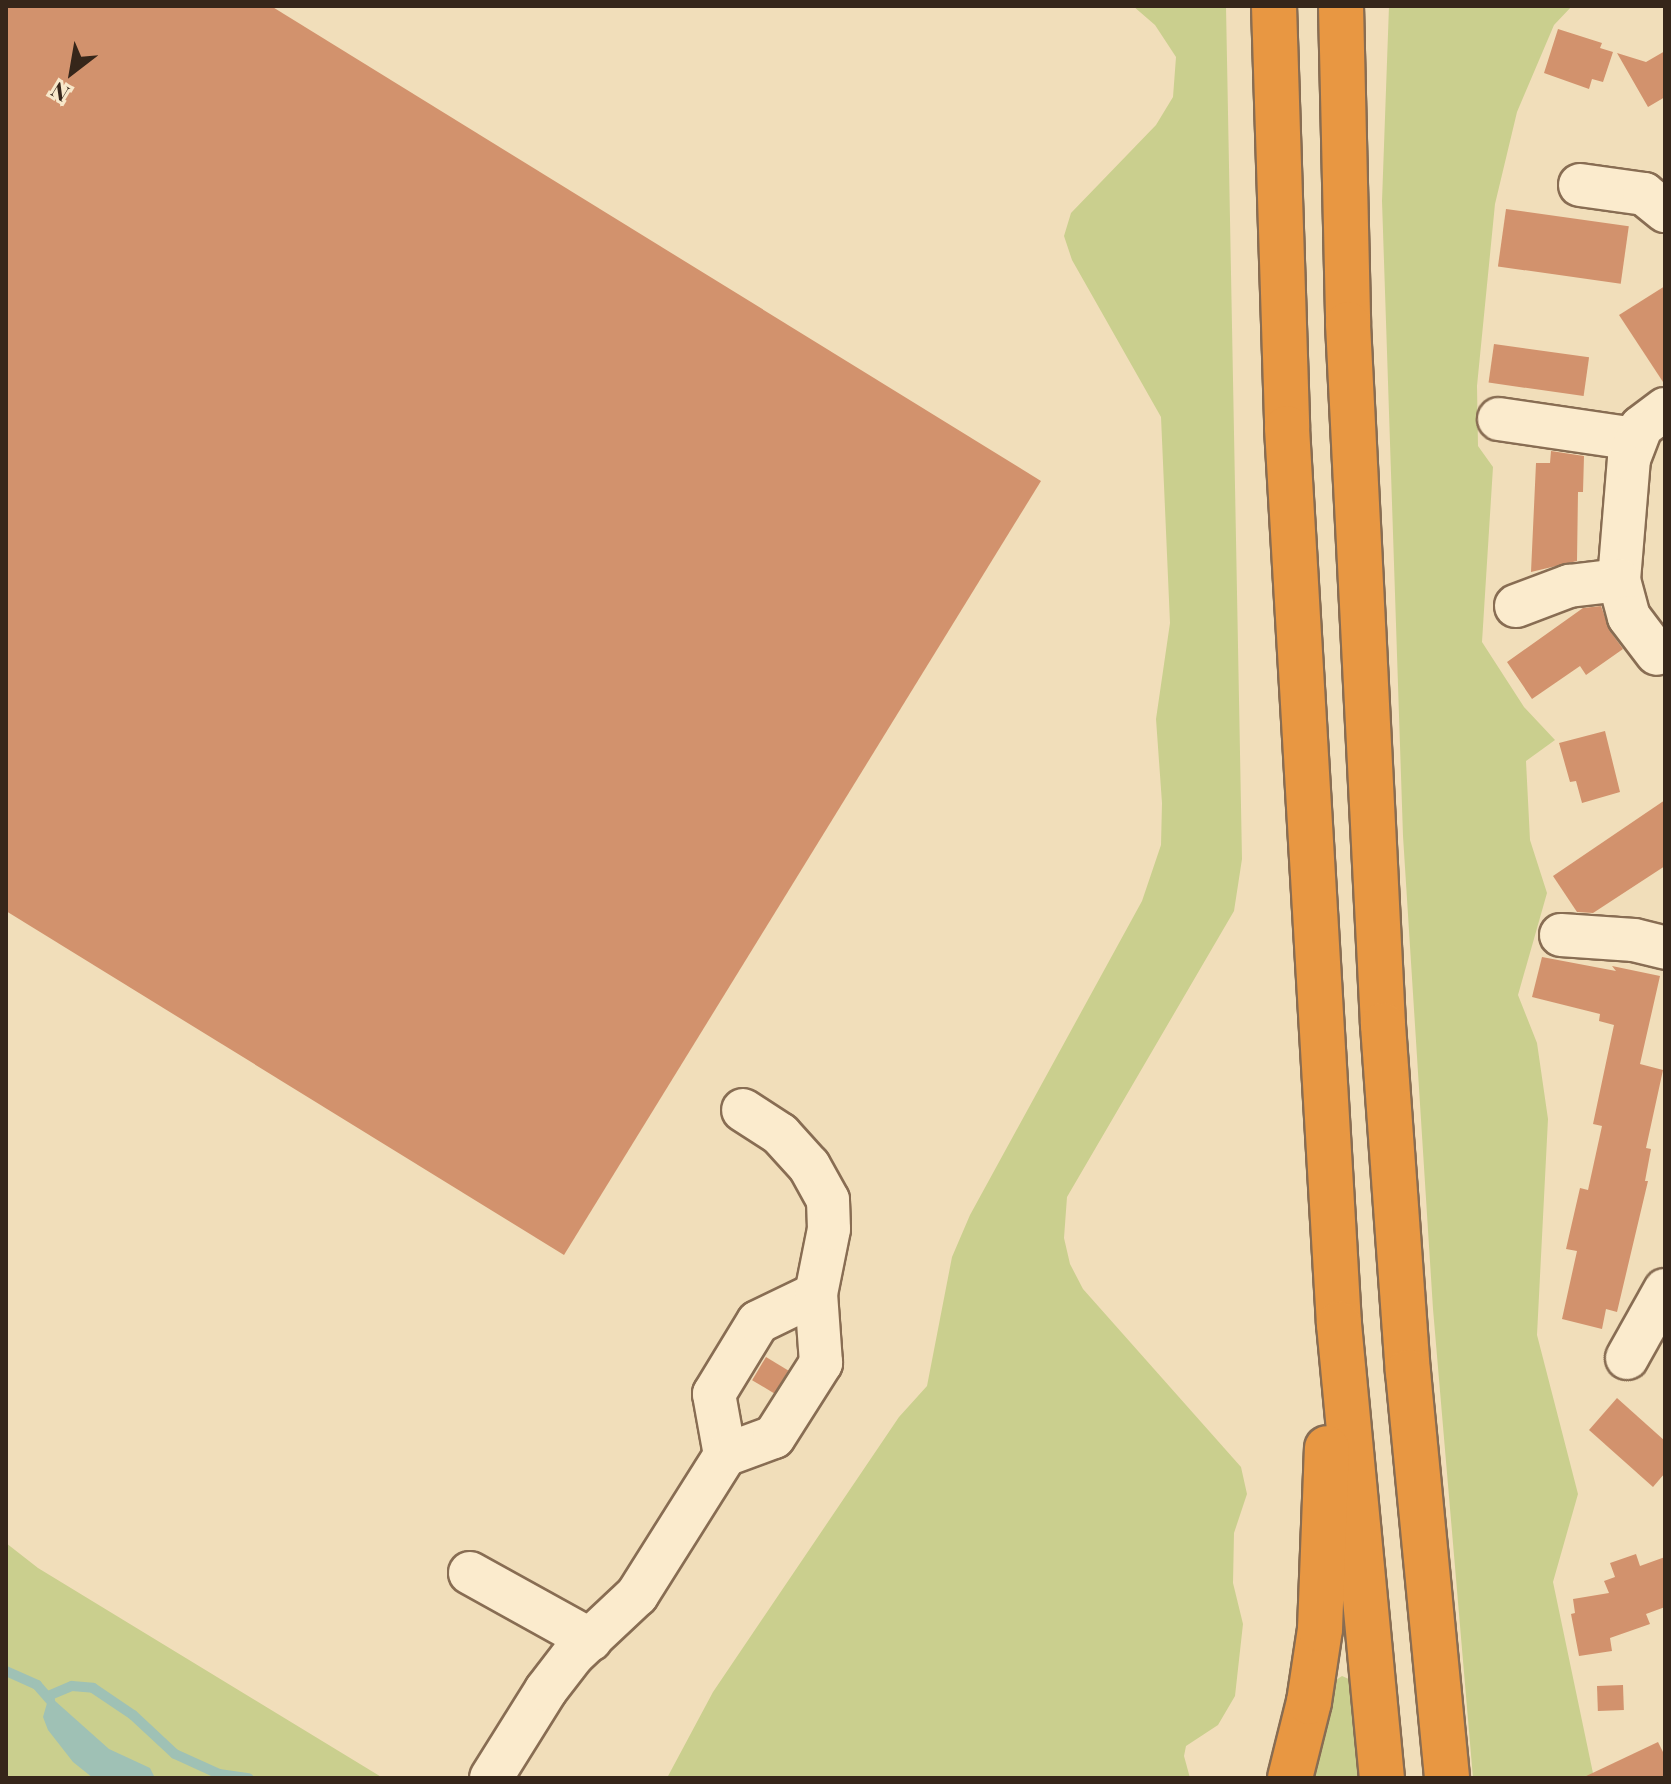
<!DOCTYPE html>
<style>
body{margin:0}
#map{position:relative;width:1671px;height:1784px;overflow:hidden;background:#f1deba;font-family:"Playfair Display",serif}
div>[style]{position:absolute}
.green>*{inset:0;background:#cacf8e}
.water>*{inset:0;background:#9fc1b5}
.stream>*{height:10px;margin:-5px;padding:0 5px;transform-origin:5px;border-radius:5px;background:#9fc1b5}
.building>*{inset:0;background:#d2926d;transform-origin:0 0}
.roads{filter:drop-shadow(2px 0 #886d53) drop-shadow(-2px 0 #886d53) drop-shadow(0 2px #886d53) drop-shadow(0 -2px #886d53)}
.minor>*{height:42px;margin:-21px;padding:0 21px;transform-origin:21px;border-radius:21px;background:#fbebcd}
.highway>*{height:44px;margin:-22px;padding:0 22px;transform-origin:22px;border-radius:22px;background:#e89742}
span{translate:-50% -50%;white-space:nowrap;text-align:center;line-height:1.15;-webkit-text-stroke:6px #f8e8ca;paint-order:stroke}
.frame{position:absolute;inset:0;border:8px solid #36261a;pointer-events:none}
.north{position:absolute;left:32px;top:32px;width:80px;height:80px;-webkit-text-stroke:6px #f8e8ca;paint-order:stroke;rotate:211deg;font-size:22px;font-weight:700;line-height:32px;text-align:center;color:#36261a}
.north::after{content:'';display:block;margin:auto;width:28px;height:36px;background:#36261a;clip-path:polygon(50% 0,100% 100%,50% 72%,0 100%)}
</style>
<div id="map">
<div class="green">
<i style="clip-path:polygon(1133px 6px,1226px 6px,1242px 859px,1234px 911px,1067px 1197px,1064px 1238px,1070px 1264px,1083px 1289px,1241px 1467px,1247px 1494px,1234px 1533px,1233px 1583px,1243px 1624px,1235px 1696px,1218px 1725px,1186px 1746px,1184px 1756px,1190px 1778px,667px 1778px,713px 1692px,899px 1417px,927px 1386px,952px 1257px,970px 1215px,1142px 901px,1161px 845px,1162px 803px,1156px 719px,1170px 623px,1161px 417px,1072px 260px,1064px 236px,1071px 213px,1156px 125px,1173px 97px,1176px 57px,1155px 25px)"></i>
<i style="clip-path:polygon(1389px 6px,1572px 6px,1554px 25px,1517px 112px,1495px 204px,1477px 386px,1478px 446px,1493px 467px,1482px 642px,1524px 707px,1555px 740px,1526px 761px,1530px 840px,1547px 893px,1518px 995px,1537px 1043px,1548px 1119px,1537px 1335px,1578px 1494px,1553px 1582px,1594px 1778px,1473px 1778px,1433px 1309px,1403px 836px,1382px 201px)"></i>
<i style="clip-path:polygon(6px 1543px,38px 1568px,383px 1778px,6px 1778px)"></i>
<i style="clip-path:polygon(1342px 1676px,1351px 1680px,1364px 1778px,1314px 1778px,1336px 1680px)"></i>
</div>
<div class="water">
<i style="clip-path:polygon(54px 1700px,109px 1749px,150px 1768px,155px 1778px,93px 1778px,73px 1762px,48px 1730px,43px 1717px,47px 1703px)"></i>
</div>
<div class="stream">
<i style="left:6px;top:1671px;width:34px;rotate:24deg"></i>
<i style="left:37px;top:1685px;width:20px;rotate:49deg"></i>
<i style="left:48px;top:1696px;width:26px;rotate:-23deg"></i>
<i style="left:72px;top:1686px;width:21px;rotate:5deg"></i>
<i style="left:93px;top:1688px;width:48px;rotate:34deg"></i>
<i style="left:133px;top:1715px;width:57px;rotate:42.9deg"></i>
<i style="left:175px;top:1754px;width:48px;rotate:24.4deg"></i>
<i style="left:219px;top:1774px;width:30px;rotate:8deg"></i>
</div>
<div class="building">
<i style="clip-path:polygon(6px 6px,271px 6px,1041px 481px,564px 1255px,6px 911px)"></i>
<i style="clip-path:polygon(1558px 29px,1602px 43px,1600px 48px,1613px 52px,1603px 82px,1592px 79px,1589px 89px,1544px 73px)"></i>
<i style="clip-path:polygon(1665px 51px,1665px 97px,1648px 107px,1617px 53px,1646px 62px)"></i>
<i style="left:1506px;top:209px;width:124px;height:58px;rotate:8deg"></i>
<i style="clip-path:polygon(1665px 286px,1665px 385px,1619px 315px)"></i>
<i style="left:1494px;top:344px;width:96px;height:39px;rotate:8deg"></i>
<i style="clip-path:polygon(1551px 451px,1584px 456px,1583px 492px,1578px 492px,1577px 561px,1531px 572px,1536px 463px,1550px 463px)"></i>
<i style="clip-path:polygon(1601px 606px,1610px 631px,1623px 649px,1586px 675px,1580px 666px,1532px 699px,1507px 662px,1583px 608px)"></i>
<i style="clip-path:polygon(1605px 731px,1620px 792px,1582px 803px,1576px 781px,1570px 782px,1559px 743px)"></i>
<i style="clip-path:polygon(1665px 800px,1665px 866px,1593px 913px,1577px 912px,1553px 876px)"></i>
<i style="clip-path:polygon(1542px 957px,1616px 971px,1612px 966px,1660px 976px,1640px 1064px,1663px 1070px,1646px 1148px,1651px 1149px,1645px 1181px,1648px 1181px,1617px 1312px,1606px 1309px,1602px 1329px,1562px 1319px,1577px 1251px,1566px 1249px,1580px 1188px,1588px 1190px,1602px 1126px,1593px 1124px,1614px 1025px,1599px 1021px,1600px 1014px,1532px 997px)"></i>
<i style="left:766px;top:1357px;width:26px;height:27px;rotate:31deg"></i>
<i style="clip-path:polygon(1617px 1398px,1665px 1441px,1665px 1473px,1653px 1487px,1589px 1430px)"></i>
<i style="clip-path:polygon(1636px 1554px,1640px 1566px,1665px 1557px,1665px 1607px,1646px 1614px,1650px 1624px,1610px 1638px,1612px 1651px,1579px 1656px,1571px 1614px,1575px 1613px,1573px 1599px,1609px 1593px,1604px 1581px,1615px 1577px,1610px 1563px)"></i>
<i style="left:1623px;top:1685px;width:25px;height:26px;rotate:88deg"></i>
<i style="clip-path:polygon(1658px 1742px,1665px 1756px,1665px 1778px,1582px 1778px)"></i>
</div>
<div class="roads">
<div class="minor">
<i style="left:1580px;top:185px;width:65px;rotate:8deg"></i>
<i style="left:1644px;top:194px;width:27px;rotate:39deg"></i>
<i style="left:1499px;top:419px;width:137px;rotate:8.4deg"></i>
<i style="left:1619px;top:580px;width:121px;rotate:-85.3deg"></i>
<i style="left:1629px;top:459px;width:34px;rotate:-69deg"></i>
<i style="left:1641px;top:427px;width:30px;rotate:-37deg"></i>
<i style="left:1516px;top:606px;width:57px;rotate:-20.7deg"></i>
<i style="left:1569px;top:586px;width:50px;rotate:-6.8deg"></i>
<i style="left:1619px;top:580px;width:38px;rotate:75deg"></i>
<i style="left:1629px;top:617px;width:46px;rotate:52.9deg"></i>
<i style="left:1561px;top:935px;width:73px;rotate:3.9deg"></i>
<i style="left:1634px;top:940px;width:32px;rotate:14deg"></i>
<i style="left:1627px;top:1358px;width:78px;rotate:-60.8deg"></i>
<i style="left:725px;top:1455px;width:62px;rotate:-100.2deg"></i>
<i style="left:714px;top:1394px;width:84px;rotate:-58.6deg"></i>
<i style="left:758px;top:1322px;width:64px;rotate:-25.8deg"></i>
<i style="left:470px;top:1573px;width:138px;rotate:29deg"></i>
<i style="left:491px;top:1778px;width:104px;rotate:-58deg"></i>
<i style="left:546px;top:1690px;width:44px;rotate:-52.4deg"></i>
<i style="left:573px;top:1655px;width:88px;rotate:-43.2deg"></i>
<i style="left:637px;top:1595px;width:165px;rotate:-57.8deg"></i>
<i style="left:725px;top:1455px;width:52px;rotate:-20.2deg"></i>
<i style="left:774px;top:1437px;width:88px;rotate:-57.6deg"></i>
<i style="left:821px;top:1363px;width:69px;rotate:-94.1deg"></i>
<i style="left:816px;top:1294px;width:66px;rotate:-78.7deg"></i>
<i style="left:829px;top:1229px;width:29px;rotate:-92deg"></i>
<i style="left:828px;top:1200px;width:39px;rotate:-119deg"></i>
<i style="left:809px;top:1166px;width:43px;rotate:-132.2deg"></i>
<i style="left:780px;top:1134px;width:44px;rotate:-147deg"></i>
</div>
<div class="highway">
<i style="left:1274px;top:6px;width:422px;rotate:88.2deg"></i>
<i style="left:1287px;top:428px;width:898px;rotate:86.68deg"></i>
<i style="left:1339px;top:1324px;width:456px;rotate:84.6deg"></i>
<i style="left:1341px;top:6px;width:318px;rotate:88.7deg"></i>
<i style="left:1348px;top:324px;width:702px;rotate:87.14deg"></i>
<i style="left:1383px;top:1025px;width:348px;rotate:85.9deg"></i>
<i style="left:1408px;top:1372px;width:408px;rotate:84.5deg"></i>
<i style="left:1290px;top:1778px;width:78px;rotate:-76deg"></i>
<i style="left:1309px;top:1702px;width:74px;rotate:-81.4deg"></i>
<i style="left:1320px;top:1629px;width:181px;rotate:-87.8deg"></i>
</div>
</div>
<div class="frame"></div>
<div class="north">N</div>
</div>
